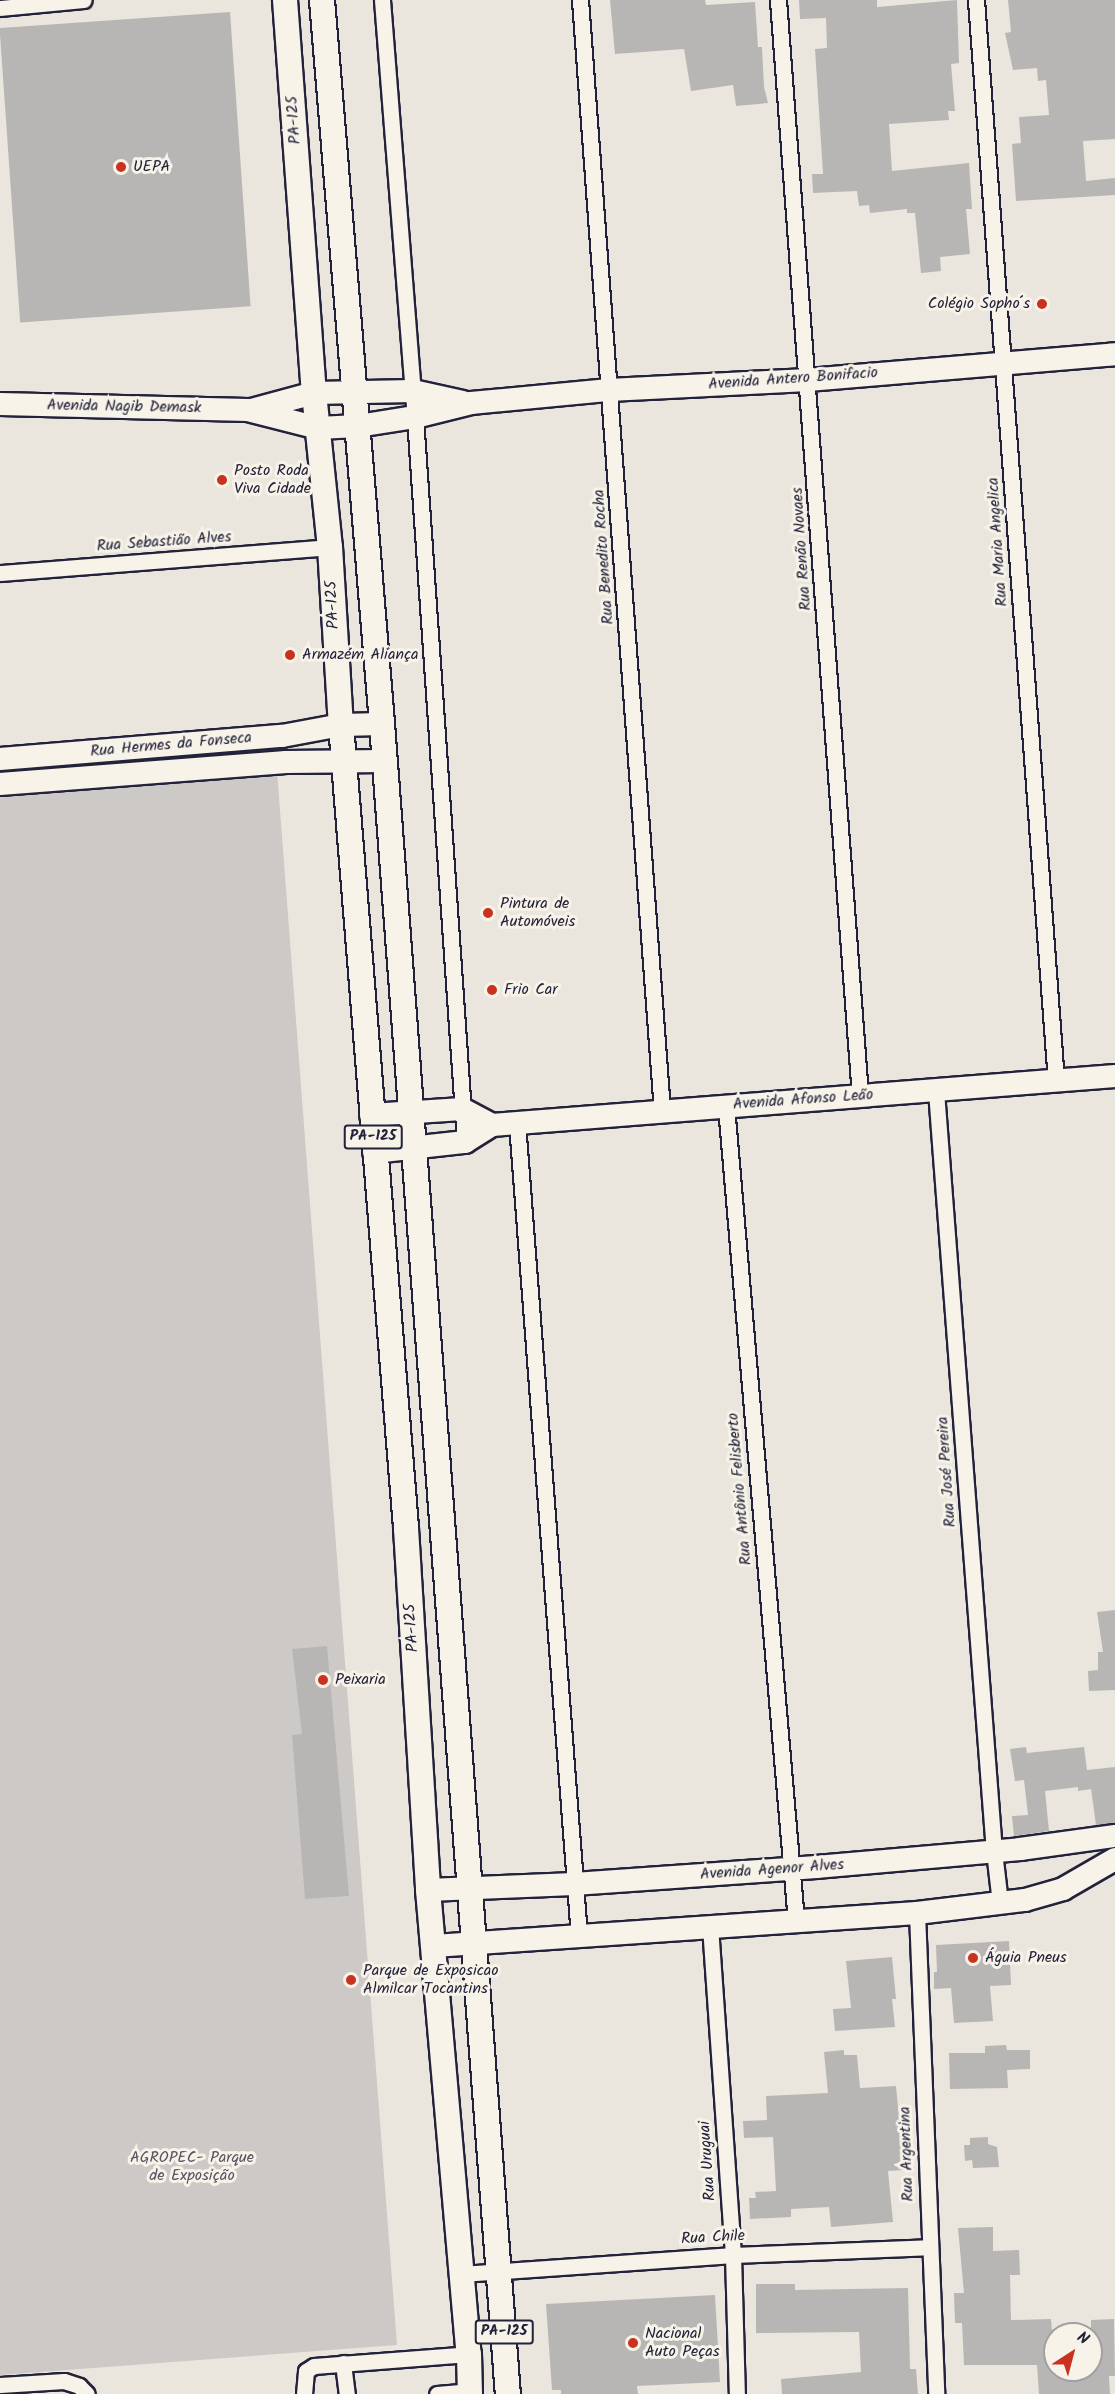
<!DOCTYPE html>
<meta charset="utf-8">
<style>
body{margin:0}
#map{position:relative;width:1115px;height:2394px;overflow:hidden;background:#eae6de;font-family:Kalam,sans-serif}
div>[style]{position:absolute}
.green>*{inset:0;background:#cdc9c6}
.building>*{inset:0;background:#b8b6b5;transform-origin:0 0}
.roads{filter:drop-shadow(2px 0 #22223b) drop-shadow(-2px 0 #22223b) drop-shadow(0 2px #22223b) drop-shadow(0 -2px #22223b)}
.street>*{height:15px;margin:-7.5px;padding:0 7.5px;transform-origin:7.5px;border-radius:7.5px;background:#f7f3e8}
.secondary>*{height:22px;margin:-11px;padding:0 11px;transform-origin:11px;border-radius:11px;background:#f7f3e8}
.primary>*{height:24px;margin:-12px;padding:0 12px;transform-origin:12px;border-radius:12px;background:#f7f3e8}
.dots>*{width:16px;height:16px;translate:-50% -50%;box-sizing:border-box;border:3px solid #f7f3e8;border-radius:50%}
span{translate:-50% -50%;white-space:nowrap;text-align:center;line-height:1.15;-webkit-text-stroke:6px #f7f3e8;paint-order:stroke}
.shield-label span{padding:2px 4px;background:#f7f3e8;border:2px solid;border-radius:4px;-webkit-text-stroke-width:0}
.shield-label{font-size:15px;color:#22223b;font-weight:700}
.street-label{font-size:16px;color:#22223b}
.poi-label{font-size:16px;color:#22223b}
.left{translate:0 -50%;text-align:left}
.right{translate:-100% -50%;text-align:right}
.park-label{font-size:16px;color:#555465}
.north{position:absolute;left:1043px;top:2322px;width:60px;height:60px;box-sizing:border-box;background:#f7f3e8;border:2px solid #a29fa3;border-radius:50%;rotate:36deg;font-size:16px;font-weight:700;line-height:24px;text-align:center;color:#22223b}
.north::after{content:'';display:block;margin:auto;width:21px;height:27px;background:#c8321e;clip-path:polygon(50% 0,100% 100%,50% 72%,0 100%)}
</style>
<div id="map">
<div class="green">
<i style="clip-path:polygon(277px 771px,397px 2345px,0 2375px,0 793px)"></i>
</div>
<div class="building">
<i style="clip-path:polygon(610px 0,705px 0,706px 5px,755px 2px,758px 47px,762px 47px,764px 87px,768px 103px,736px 106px,733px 85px,691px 91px,684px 49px,615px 54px)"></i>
<i style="clip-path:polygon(799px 0,877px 0,877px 7px,957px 0,959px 63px,951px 64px,955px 111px,948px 111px,949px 120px,889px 124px,892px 171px,969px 163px,972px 209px,966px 209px,970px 254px,940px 257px,941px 271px,921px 273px,915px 213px,907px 213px,907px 209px,870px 213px,869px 205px,859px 206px,857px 191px,813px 193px,812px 174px,823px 174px,815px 49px,827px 48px,826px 18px,800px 19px)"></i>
<i style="clip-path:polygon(1008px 0,1115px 0,1115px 139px,1083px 141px,1086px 181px,1115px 178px,1115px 195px,1016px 201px,1012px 144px,1021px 143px,1019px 117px,1049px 115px,1046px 80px,1038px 81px,1037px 68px,1013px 70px,1005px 33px,1011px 32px)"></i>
<i style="left:230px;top:12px;width:295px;height:231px;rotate:86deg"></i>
<i style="clip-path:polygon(1115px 1610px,1115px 1690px,1089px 1691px,1088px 1671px,1098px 1670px,1098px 1652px,1103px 1652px,1097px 1612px)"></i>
<i style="clip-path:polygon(327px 1646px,349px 1896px,305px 1899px,292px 1735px,302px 1734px,292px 1649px)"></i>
<i style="clip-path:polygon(1026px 1747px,1027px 1753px,1084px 1747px,1087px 1770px,1115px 1767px,1115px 1823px,1096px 1825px,1091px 1789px,1078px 1791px,1078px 1787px,1045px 1791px,1049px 1831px,1014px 1836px,1012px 1816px,1028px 1815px,1024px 1780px,1015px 1781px,1010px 1749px)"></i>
<i style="clip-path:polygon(1009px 1941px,1011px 1985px,990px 1986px,993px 2021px,954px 2023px,951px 1988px,934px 1989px,934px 1972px,937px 1972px,936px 1945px)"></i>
<i style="clip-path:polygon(892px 1957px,896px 1999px,892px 1999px,895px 2027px,835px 2031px,833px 2009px,851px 2008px,846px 1961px)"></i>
<i style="clip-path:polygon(1006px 2045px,1007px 2050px,1030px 2050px,1030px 2069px,1007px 2070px,1008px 2088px,950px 2089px,949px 2053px,985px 2053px,985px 2046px)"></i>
<i style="clip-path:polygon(844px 2050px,844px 2055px,857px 2055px,860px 2088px,896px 2086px,904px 2170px,888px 2171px,893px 2222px,831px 2227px,829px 2207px,791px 2209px,791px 2217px,750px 2219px,749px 2198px,756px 2198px,755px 2192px,776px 2191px,773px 2137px,744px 2138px,743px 2121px,767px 2120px,766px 2096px,828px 2093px,824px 2052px)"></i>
<i style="clip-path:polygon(988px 2137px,988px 2144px,997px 2147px,999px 2167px,973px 2168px,972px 2160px,965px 2161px,964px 2145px,970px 2145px,970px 2138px)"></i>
<i style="clip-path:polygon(993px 2227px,993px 2251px,1019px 2250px,1020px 2275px,1010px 2275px,1011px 2320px,1051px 2319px,1055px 2370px,1091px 2370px,1091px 2320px,1114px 2319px,1115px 2376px,1109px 2376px,1110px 2394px,1039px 2394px,1037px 2365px,964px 2365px,962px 2323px,955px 2323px,954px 2293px,964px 2293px,958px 2228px)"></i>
<i style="clip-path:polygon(756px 2284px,795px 2284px,795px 2290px,908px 2288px,910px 2369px,916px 2369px,918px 2394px,782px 2394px,781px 2379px,861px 2372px,859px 2332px,756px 2333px)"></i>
<i style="clip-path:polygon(715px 2295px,720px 2382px,637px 2386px,638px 2394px,561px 2394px,561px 2390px,552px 2390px,546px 2304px)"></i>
</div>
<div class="roads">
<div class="street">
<i style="left:382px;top:0;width:404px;rotate:85.5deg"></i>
<i style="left:414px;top:403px;width:741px;rotate:86.05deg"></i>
<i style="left:580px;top:0;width:1115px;rotate:85.78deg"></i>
<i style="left:778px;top:0;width:1099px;rotate:85.72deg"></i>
<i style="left:976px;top:0;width:1084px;rotate:85.77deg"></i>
<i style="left:0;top:8px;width:84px;rotate:-5.4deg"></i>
<i style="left:0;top:573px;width:331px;rotate:-4.5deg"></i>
<i style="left:936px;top:1091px;width:762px;rotate:85.64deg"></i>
<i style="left:994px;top:1851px;width:52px;rotate:83.4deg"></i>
<i style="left:726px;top:1106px;width:818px;rotate:85.09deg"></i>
<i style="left:517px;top:1123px;width:815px;rotate:85.64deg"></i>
<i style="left:917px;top:1913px;width:481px;rotate:87.7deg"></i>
<i style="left:710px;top:1926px;width:330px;rotate:86deg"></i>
<i style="left:733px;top:2255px;width:139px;rotate:88.4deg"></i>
<i style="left:461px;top:2274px;width:273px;rotate:-4deg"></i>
<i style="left:733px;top:2255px;width:195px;rotate:-2.3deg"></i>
<i style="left:343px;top:2363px;width:31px;rotate:83deg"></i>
<i style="left:0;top:2385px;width:64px;rotate:-3.6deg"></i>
<i style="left:64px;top:2381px;width:16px;rotate:18deg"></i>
<i style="left:79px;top:2386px;width:11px;rotate:45deg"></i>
<i style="left:304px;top:2394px;width:23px;rotate:-85deg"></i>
<i style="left:306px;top:2371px;width:9px;rotate:-32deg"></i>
<i style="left:314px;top:2366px;width:155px;rotate:-4.4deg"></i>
<i style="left:437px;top:2394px;width:32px;rotate:-5deg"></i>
</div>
<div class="secondary">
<i style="left:0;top:404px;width:248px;rotate:1.4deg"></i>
<i style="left:248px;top:410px;width:72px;rotate:14.4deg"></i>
<i style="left:318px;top:428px;width:40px;rotate:-2.9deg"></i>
<i style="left:358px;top:426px;width:58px;rotate:-9deg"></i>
<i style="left:415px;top:417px;width:58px;rotate:-14deg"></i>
<i style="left:471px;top:403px;width:139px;rotate:-5.4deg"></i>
<i style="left:609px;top:390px;width:199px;rotate:-2.9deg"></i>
<i style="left:808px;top:380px;width:308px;rotate:-4.8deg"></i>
<i style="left:251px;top:410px;width:65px;rotate:-15.1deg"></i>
<i style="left:314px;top:393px;width:99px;rotate:-1.2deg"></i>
<i style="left:413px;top:391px;width:51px;rotate:12.4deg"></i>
<i style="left:0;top:759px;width:283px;rotate:-4.7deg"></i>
<i style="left:282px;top:736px;width:60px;rotate:-10.6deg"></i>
<i style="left:341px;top:725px;width:41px;rotate:-1.4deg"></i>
<i style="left:0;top:784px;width:287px;rotate:-4.4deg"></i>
<i style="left:286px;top:762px;width:99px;rotate:-0.6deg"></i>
<i style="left:371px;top:1115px;width:91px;rotate:-3.8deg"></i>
<i style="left:462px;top:1109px;width:34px;rotate:28deg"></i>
<i style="left:492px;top:1125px;width:625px;rotate:-4.5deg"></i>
<i style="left:374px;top:1152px;width:92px;rotate:-6.3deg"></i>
<i style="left:465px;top:1142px;width:32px;rotate:-32deg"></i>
<i style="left:428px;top:1890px;width:146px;rotate:-2.4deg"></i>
<i style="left:574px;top:1884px;width:243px;rotate:-4deg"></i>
<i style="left:816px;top:1867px;width:205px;rotate:-5deg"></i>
<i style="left:1020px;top:1849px;width:96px;rotate:-7.8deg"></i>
<i style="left:434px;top:1946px;width:484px;rotate:-3.9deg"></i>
<i style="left:917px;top:1913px;width:109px;rotate:-6.9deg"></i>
<i style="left:1025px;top:1900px;width:40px;rotate:-16deg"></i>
<i style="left:1063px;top:1889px;width:60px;rotate:-30deg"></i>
</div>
<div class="primary">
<i style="left:285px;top:0;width:394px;rotate:85.8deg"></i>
<i style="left:314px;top:393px;width:155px;rotate:84.1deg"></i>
<i style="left:330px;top:547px;width:178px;rotate:86.5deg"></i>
<i style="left:341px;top:725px;width:806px;rotate:85.37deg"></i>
<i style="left:406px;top:1528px;width:363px;rotate:86.5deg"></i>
<i style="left:428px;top:1890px;width:466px;rotate:85deg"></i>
<i style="left:469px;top:2354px;width:40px;rotate:88.6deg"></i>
<i style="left:322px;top:0;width:726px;rotate:85.26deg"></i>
<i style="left:382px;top:724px;width:1675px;rotate:85.69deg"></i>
</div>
</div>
<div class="dots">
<i style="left:121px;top:167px;background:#c8321e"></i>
<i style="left:1042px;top:304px;background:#c8321e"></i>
<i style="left:222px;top:480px;background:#c8321e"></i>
<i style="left:290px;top:655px;background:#c8321e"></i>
<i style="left:488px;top:913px;background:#c8321e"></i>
<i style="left:492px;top:990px;background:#c8321e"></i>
<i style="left:323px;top:1680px;background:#c8321e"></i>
<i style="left:973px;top:1958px;background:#c8321e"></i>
<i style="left:351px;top:1980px;background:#c8321e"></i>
<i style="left:633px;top:2343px;background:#c8321e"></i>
</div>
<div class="shield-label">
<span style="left:373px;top:1137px">PA-125</span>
<span style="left:504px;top:2332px">PA-125</span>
</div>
<div class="street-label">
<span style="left:294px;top:120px;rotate:-94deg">PA-125</span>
<span style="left:793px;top:379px;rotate:-4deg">Avenida Antero Bonifacio</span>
<span style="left:124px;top:407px;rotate:1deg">Avenida Nagib Demask</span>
<span style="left:164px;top:542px;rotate:-4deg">Rua Sebastião Alves</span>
<span style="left:998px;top:542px;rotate:-94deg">Rua Maria Angelica</span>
<span style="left:802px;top:549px;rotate:-94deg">Rua Renão Novaes</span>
<span style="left:604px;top:557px;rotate:-94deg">Rua Benedito Rocha</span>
<span style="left:333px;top:605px;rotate:-93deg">PA-125</span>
<span style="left:171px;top:745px;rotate:-5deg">Rua Hermes da Fonseca</span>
<span style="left:803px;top:1100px;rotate:-4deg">Avenida Afonso Leão</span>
<span style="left:947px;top:1472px;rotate:-94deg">Rua José Pereira</span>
<span style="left:740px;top:1489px;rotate:-95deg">Rua Antônio Felisberto</span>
<span style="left:412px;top:1628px;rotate:-94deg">PA-125</span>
<span style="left:772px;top:1870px;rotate:-4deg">Avenida Agenor Alves</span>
<span style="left:907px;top:2154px;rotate:-92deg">Rua Argentina</span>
<span style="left:708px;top:2161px;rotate:-94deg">Rua Uruguai</span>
<span style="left:713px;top:2238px;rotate:-3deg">Rua Chile</span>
</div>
<div class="poi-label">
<span class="left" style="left:133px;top:167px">UEPA</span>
<span class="right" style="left:1030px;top:304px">Colégio Sopho´s</span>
<span class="left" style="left:234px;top:480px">Posto Roda<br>Viva Cidade</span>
<span class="left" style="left:302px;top:655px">Armazém Aliança</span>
<span class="left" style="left:500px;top:913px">Pintura de<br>Automóveis</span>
<span class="left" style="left:504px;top:990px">Frio Car</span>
<span class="left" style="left:335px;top:1680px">Peixaria</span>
<span class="left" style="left:985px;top:1958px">Águia Pneus</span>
<span class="left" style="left:363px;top:1980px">Parque de Exposicao<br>Almilcar Tocantins</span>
<span class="left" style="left:645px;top:2343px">Nacional<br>Auto Peças</span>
</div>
<div class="park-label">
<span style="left:192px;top:2167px">AGROPEC- Parque<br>de Exposição</span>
</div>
<div class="north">N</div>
</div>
